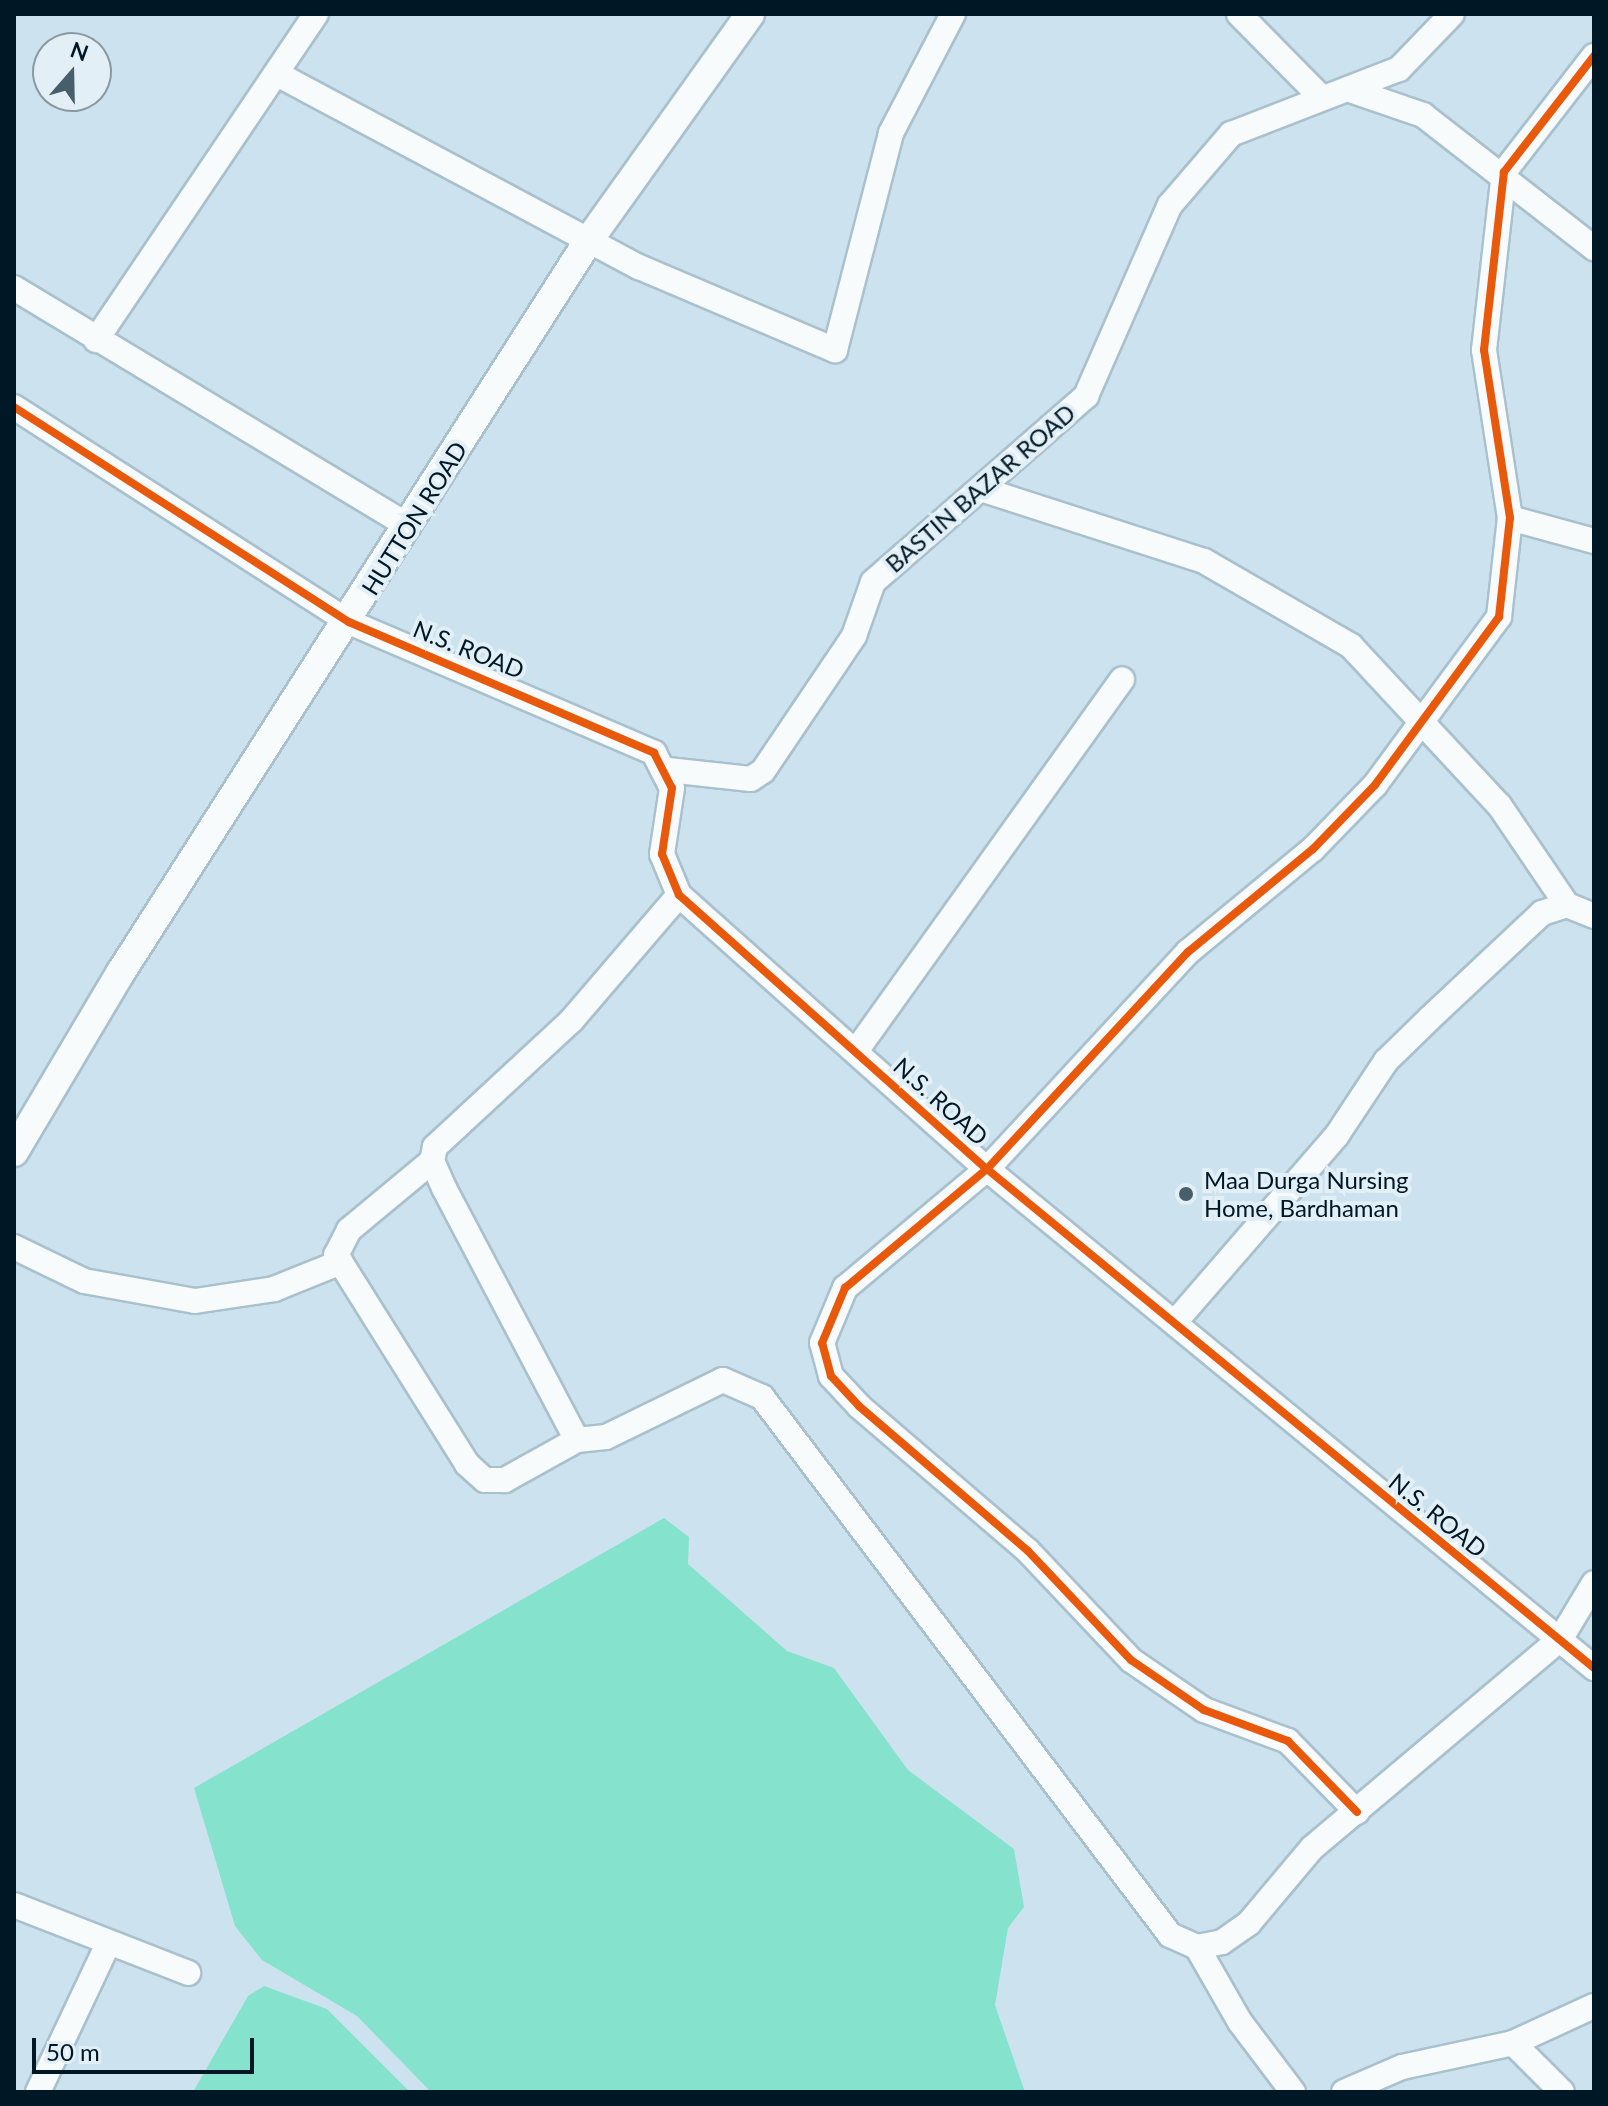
<!DOCTYPE html>
<style>
body{margin:0}
#map{position:relative;width:1608px;height:2106px;overflow:hidden;background:#cce2ee;font-family:Lato,sans-serif}
div>[style]{position:absolute}
.water>*{inset:0;background:#85e3cd}
.roads{filter:drop-shadow(2px 0 #a9c0cd) drop-shadow(-2px 0 #a9c0cd) drop-shadow(0 2px #a9c0cd) drop-shadow(0 -2px #a9c0cd)}
.minor>*{height:24px;margin:-12px;padding:0 12px;transform-origin:12px;border-radius:12px;background:#f7fbfc}
.tertiary>*{height:28px;margin:-14px;padding:0 14px;transform-origin:14px;border-radius:14px;background:#f7fbfc}
.cycleway>*{height:8px;margin:-4px;padding:0 4px;transform-origin:4px;border-radius:4px;background:#e8590c}
.dots>*{width:22px;height:22px;translate:-50% -50%;box-sizing:border-box;border:4px solid #e2eff6;border-radius:50%}
span{translate:-50% -50%;white-space:nowrap;text-align:center;line-height:1.15;-webkit-text-stroke:8px #e2eff6;paint-order:stroke}
.street-label{font-size:24px;color:#001825}
.poi-label{font-size:24px;color:#001825}
.left{translate:0 -50%;text-align:left}
.frame{position:absolute;inset:0;border:16px solid #001825;pointer-events:none}
.north{position:absolute;left:32px;top:32px;width:80px;height:80px;box-sizing:border-box;background:#e2eff6;border:2px solid #8899a2;border-radius:50%;rotate:20deg;font-size:22px;font-weight:700;line-height:32px;text-align:center;color:#001825}
.north::after{content:'';display:block;margin:auto;width:28px;height:36px;background:#475f6b;clip-path:polygon(50% 0,100% 100%,50% 72%,0 100%)}
.scale{position:absolute;left:32px;top:2038px;width:222px;height:36px;box-sizing:border-box;border:4px solid #001825;border-top:0;padding-left:10px;font-size:24px;line-height:28px;white-space:nowrap;color:#001825;-webkit-text-stroke:6px #e2eff6;paint-order:stroke}
</style>
<div id="map">
<div class="water">
<i style="clip-path:polygon(664px 1518px,689px 1537px,688px 1564px,787px 1651px,834px 1668px,908px 1770px,1014px 1849px,1024px 1907px,1008px 1928px,995px 2005px,1025px 2092px,431px 2092px,357px 2016px,262px 1960px,235px 1926px,194px 1788px)"></i>
<i style="clip-path:polygon(264px 1986px,327px 2009px,410px 2092px,193px 2092px,248px 1996px)"></i>
</div>
<div class="roads">
<div class="minor">
<i style="left:1239px;top:14px;width:115px;rotate:45.4deg"></i>
<i style="left:279px;top:75px;width:408px;rotate:28.1deg"></i>
<i style="left:639px;top:267px;width:213px;rotate:23deg"></i>
<i style="left:835px;top:350px;width:224px;rotate:-75.5deg"></i>
<i style="left:891px;top:133px;width:134px;rotate:-62.5deg"></i>
<i style="left:1353px;top:91px;width:74px;rotate:18.9deg"></i>
<i style="left:1423px;top:115px;width:217px;rotate:37.9deg"></i>
<i style="left:14px;top:288px;width:461px;rotate:31.1deg"></i>
<i style="left:96px;top:340px;width:393px;rotate:-56deg"></i>
<i style="left:14px;top:407px;width:398px;rotate:32.7deg"></i>
<i style="left:349px;top:622px;width:332px;rotate:23.2deg"></i>
<i style="left:654px;top:753px;width:39px;rotate:63deg"></i>
<i style="left:672px;top:788px;width:67px;rotate:98.6deg"></i>
<i style="left:662px;top:854px;width:44px;rotate:67.5deg"></i>
<i style="left:679px;top:895px;width:412px;rotate:41.7deg"></i>
<i style="left:987px;top:1169px;width:786px;rotate:39.42deg"></i>
<i style="left:984px;top:490px;width:231px;rotate:17.9deg"></i>
<i style="left:1204px;top:561px;width:170px;rotate:30deg"></i>
<i style="left:1351px;top:646px;width:217px;rotate:47.1deg"></i>
<i style="left:1499px;top:805px;width:121px;rotate:55.8deg"></i>
<i style="left:1510px;top:518px;width:87px;rotate:15.3deg"></i>
<i style="left:668px;top:770px;width:83px;rotate:6.2deg"></i>
<i style="left:751px;top:779px;width:14px;rotate:-34deg"></i>
<i style="left:763px;top:771px;width:163px;rotate:-56deg"></i>
<i style="left:854px;top:636px;width:57px;rotate:-70.6deg"></i>
<i style="left:873px;top:582px;width:283px;rotate:-41.1deg"></i>
<i style="left:1086px;top:396px;width:209px;rotate:-66.3deg"></i>
<i style="left:1170px;top:205px;width:94px;rotate:-49.3deg"></i>
<i style="left:1231px;top:134px;width:180px;rotate:-21.2deg"></i>
<i style="left:1399px;top:69px;width:76px;rotate:-46.1deg"></i>
<i style="left:679px;top:895px;width:165px;rotate:130.6deg"></i>
<i style="left:572px;top:1020px;width:187px;rotate:137.2deg"></i>
<i style="left:435px;top:1147px;width:14px;rotate:102deg"></i>
<i style="left:432px;top:1161px;width:30px;rotate:66deg"></i>
<i style="left:444px;top:1188px;width:285px;rotate:62.2deg"></i>
<i style="left:577px;top:1440px;width:29px;rotate:-6deg"></i>
<i style="left:606px;top:1437px;width:130px;rotate:-26deg"></i>
<i style="left:723px;top:1380px;width:43px;rotate:23.6deg"></i>
<i style="left:762px;top:1397px;width:675px;rotate:52.82deg"></i>
<i style="left:1170px;top:1935px;width:30px;rotate:24deg"></i>
<i style="left:1197px;top:1947px;width:25px;rotate:-11deg"></i>
<i style="left:1222px;top:1942px;width:33px;rotate:-35deg"></i>
<i style="left:1249px;top:1923px;width:98px;rotate:-50deg"></i>
<i style="left:1312px;top:1848px;width:326px;rotate:-40.1deg"></i>
<i style="left:1561px;top:1638px;width:64px;rotate:-59deg"></i>
<i style="left:856px;top:1051px;width:457px;rotate:-54.4deg"></i>
<i style="left:432px;top:1161px;width:108px;rotate:140.3deg"></i>
<i style="left:349px;top:1230px;width:28px;rotate:117deg"></i>
<i style="left:336px;top:1255px;width:247px;rotate:57.9deg"></i>
<i style="left:467px;top:1464px;width:24px;rotate:42deg"></i>
<i style="left:485px;top:1480px;width:20px"></i>
<i style="left:505px;top:1480px;width:82px;rotate:-29.1deg"></i>
<i style="left:14px;top:1247px;width:78px;rotate:25.9deg"></i>
<i style="left:84px;top:1281px;width:113px;rotate:10.2deg"></i>
<i style="left:195px;top:1301px;width:80px;rotate:-8.6deg"></i>
<i style="left:274px;top:1289px;width:72px;rotate:-21.9deg"></i>
<i style="left:1176px;top:1321px;width:246px;rotate:-49.1deg"></i>
<i style="left:1337px;top:1135px;width:89px;rotate:-56.5deg"></i>
<i style="left:1386px;top:1061px;width:60px;rotate:-44.3deg"></i>
<i style="left:1429px;top:1019px;width:155px;rotate:-43.2deg"></i>
<i style="left:1542px;top:913px;width:26px;rotate:-18deg"></i>
<i style="left:1567px;top:905px;width:29px;rotate:22deg"></i>
<i style="left:1357px;top:1812px;width:99px;rotate:-134.2deg"></i>
<i style="left:1288px;top:1741px;width:90px;rotate:-159.7deg"></i>
<i style="left:1204px;top:1710px;width:88px;rotate:-145.6deg"></i>
<i style="left:1131px;top:1660px;width:150px;rotate:-133.4deg"></i>
<i style="left:1028px;top:1551px;width:223px;rotate:-139.4deg"></i>
<i style="left:859px;top:1406px;width:41px;rotate:-133deg"></i>
<i style="left:831px;top:1376px;width:34px;rotate:-105deg"></i>
<i style="left:822px;top:1343px;width:60px;rotate:-67.3deg"></i>
<i style="left:845px;top:1288px;width:185px;rotate:-40deg"></i>
<i style="left:987px;top:1169px;width:296px;rotate:-47.2deg"></i>
<i style="left:1188px;top:952px;width:162px;rotate:-39.5deg"></i>
<i style="left:1313px;top:849px;width:89px;rotate:-45.9deg"></i>
<i style="left:1375px;top:785px;width:209px;rotate:-53.6deg"></i>
<i style="left:1499px;top:617px;width:100px;rotate:-83.7deg"></i>
<i style="left:1510px;top:518px;width:170px;rotate:-98.8deg"></i>
<i style="left:1484px;top:350px;width:179px;rotate:-83.6deg"></i>
<i style="left:1504px;top:172px;width:147px;rotate:-52.2deg"></i>
<i style="left:14px;top:1905px;width:187px;rotate:21.3deg"></i>
<i style="left:1197px;top:1947px;width:86px;rotate:60.2deg"></i>
<i style="left:1240px;top:2022px;width:88px;rotate:52.9deg"></i>
<i style="left:1513px;top:2043px;width:69px;rotate:45deg"></i>
<i style="left:38px;top:2092px;width:161px;rotate:-64.7deg"></i>
<i style="left:1344px;top:2092px;width:63px;rotate:-23.3deg"></i>
<i style="left:1402px;top:2067px;width:114px;rotate:-12.2deg"></i>
<i style="left:1513px;top:2043px;width:89px;rotate:-24.6deg"></i>
</div>
<div class="tertiary">
<i style="left:14px;top:1152px;width:209px;rotate:-59.3deg"></i>
<i style="left:121px;top:972px;width:869px;rotate:-57.41deg"></i>
<i style="left:589px;top:240px;width:277px;rotate:-54.5deg"></i>
</div>
</div>
<div class="cycleway">
<i style="left:14px;top:407px;width:398px;rotate:32.7deg"></i>
<i style="left:349px;top:622px;width:332px;rotate:23.2deg"></i>
<i style="left:654px;top:753px;width:39px;rotate:63deg"></i>
<i style="left:672px;top:788px;width:67px;rotate:98.6deg"></i>
<i style="left:662px;top:854px;width:44px;rotate:67.5deg"></i>
<i style="left:679px;top:895px;width:412px;rotate:41.7deg"></i>
<i style="left:987px;top:1169px;width:786px;rotate:39.42deg"></i>
<i style="left:1357px;top:1812px;width:99px;rotate:-134.2deg"></i>
<i style="left:1288px;top:1741px;width:90px;rotate:-159.7deg"></i>
<i style="left:1204px;top:1710px;width:88px;rotate:-145.6deg"></i>
<i style="left:1131px;top:1660px;width:150px;rotate:-133.4deg"></i>
<i style="left:1028px;top:1551px;width:223px;rotate:-139.4deg"></i>
<i style="left:859px;top:1406px;width:41px;rotate:-133deg"></i>
<i style="left:831px;top:1376px;width:34px;rotate:-105deg"></i>
<i style="left:822px;top:1343px;width:60px;rotate:-67.3deg"></i>
<i style="left:845px;top:1288px;width:185px;rotate:-40deg"></i>
<i style="left:987px;top:1169px;width:296px;rotate:-47.2deg"></i>
<i style="left:1188px;top:952px;width:162px;rotate:-39.5deg"></i>
<i style="left:1313px;top:849px;width:89px;rotate:-45.9deg"></i>
<i style="left:1375px;top:785px;width:209px;rotate:-53.6deg"></i>
<i style="left:1499px;top:617px;width:100px;rotate:-83.7deg"></i>
<i style="left:1510px;top:518px;width:170px;rotate:-98.8deg"></i>
<i style="left:1484px;top:350px;width:179px;rotate:-83.6deg"></i>
<i style="left:1504px;top:172px;width:147px;rotate:-52.2deg"></i>
</div>
<div class="dots">
<i style="left:1186px;top:1194px;background:#475f6b"></i>
</div>
<div class="street-label">
<span style="left:980px;top:488px;rotate:-41deg">BASTIN BAZAR ROAD</span>
<span style="left:414px;top:518px;rotate:-58deg">HUTTON ROAD</span>
<span style="left:469px;top:649px;rotate:22deg">N.S. ROAD</span>
<span style="left:941px;top:1101px;rotate:42deg">N.S. ROAD</span>
<span style="left:1438px;top:1515px;rotate:39deg">N.S. ROAD</span>
</div>
<div class="poi-label">
<span class="left" style="left:1204px;top:1194px">Maa Durga Nursing<br>Home, Bardhaman</span>
</div>
<div class="frame"></div>
<div class="north">N</div>
<div class="scale">50 m</div>
</div>
